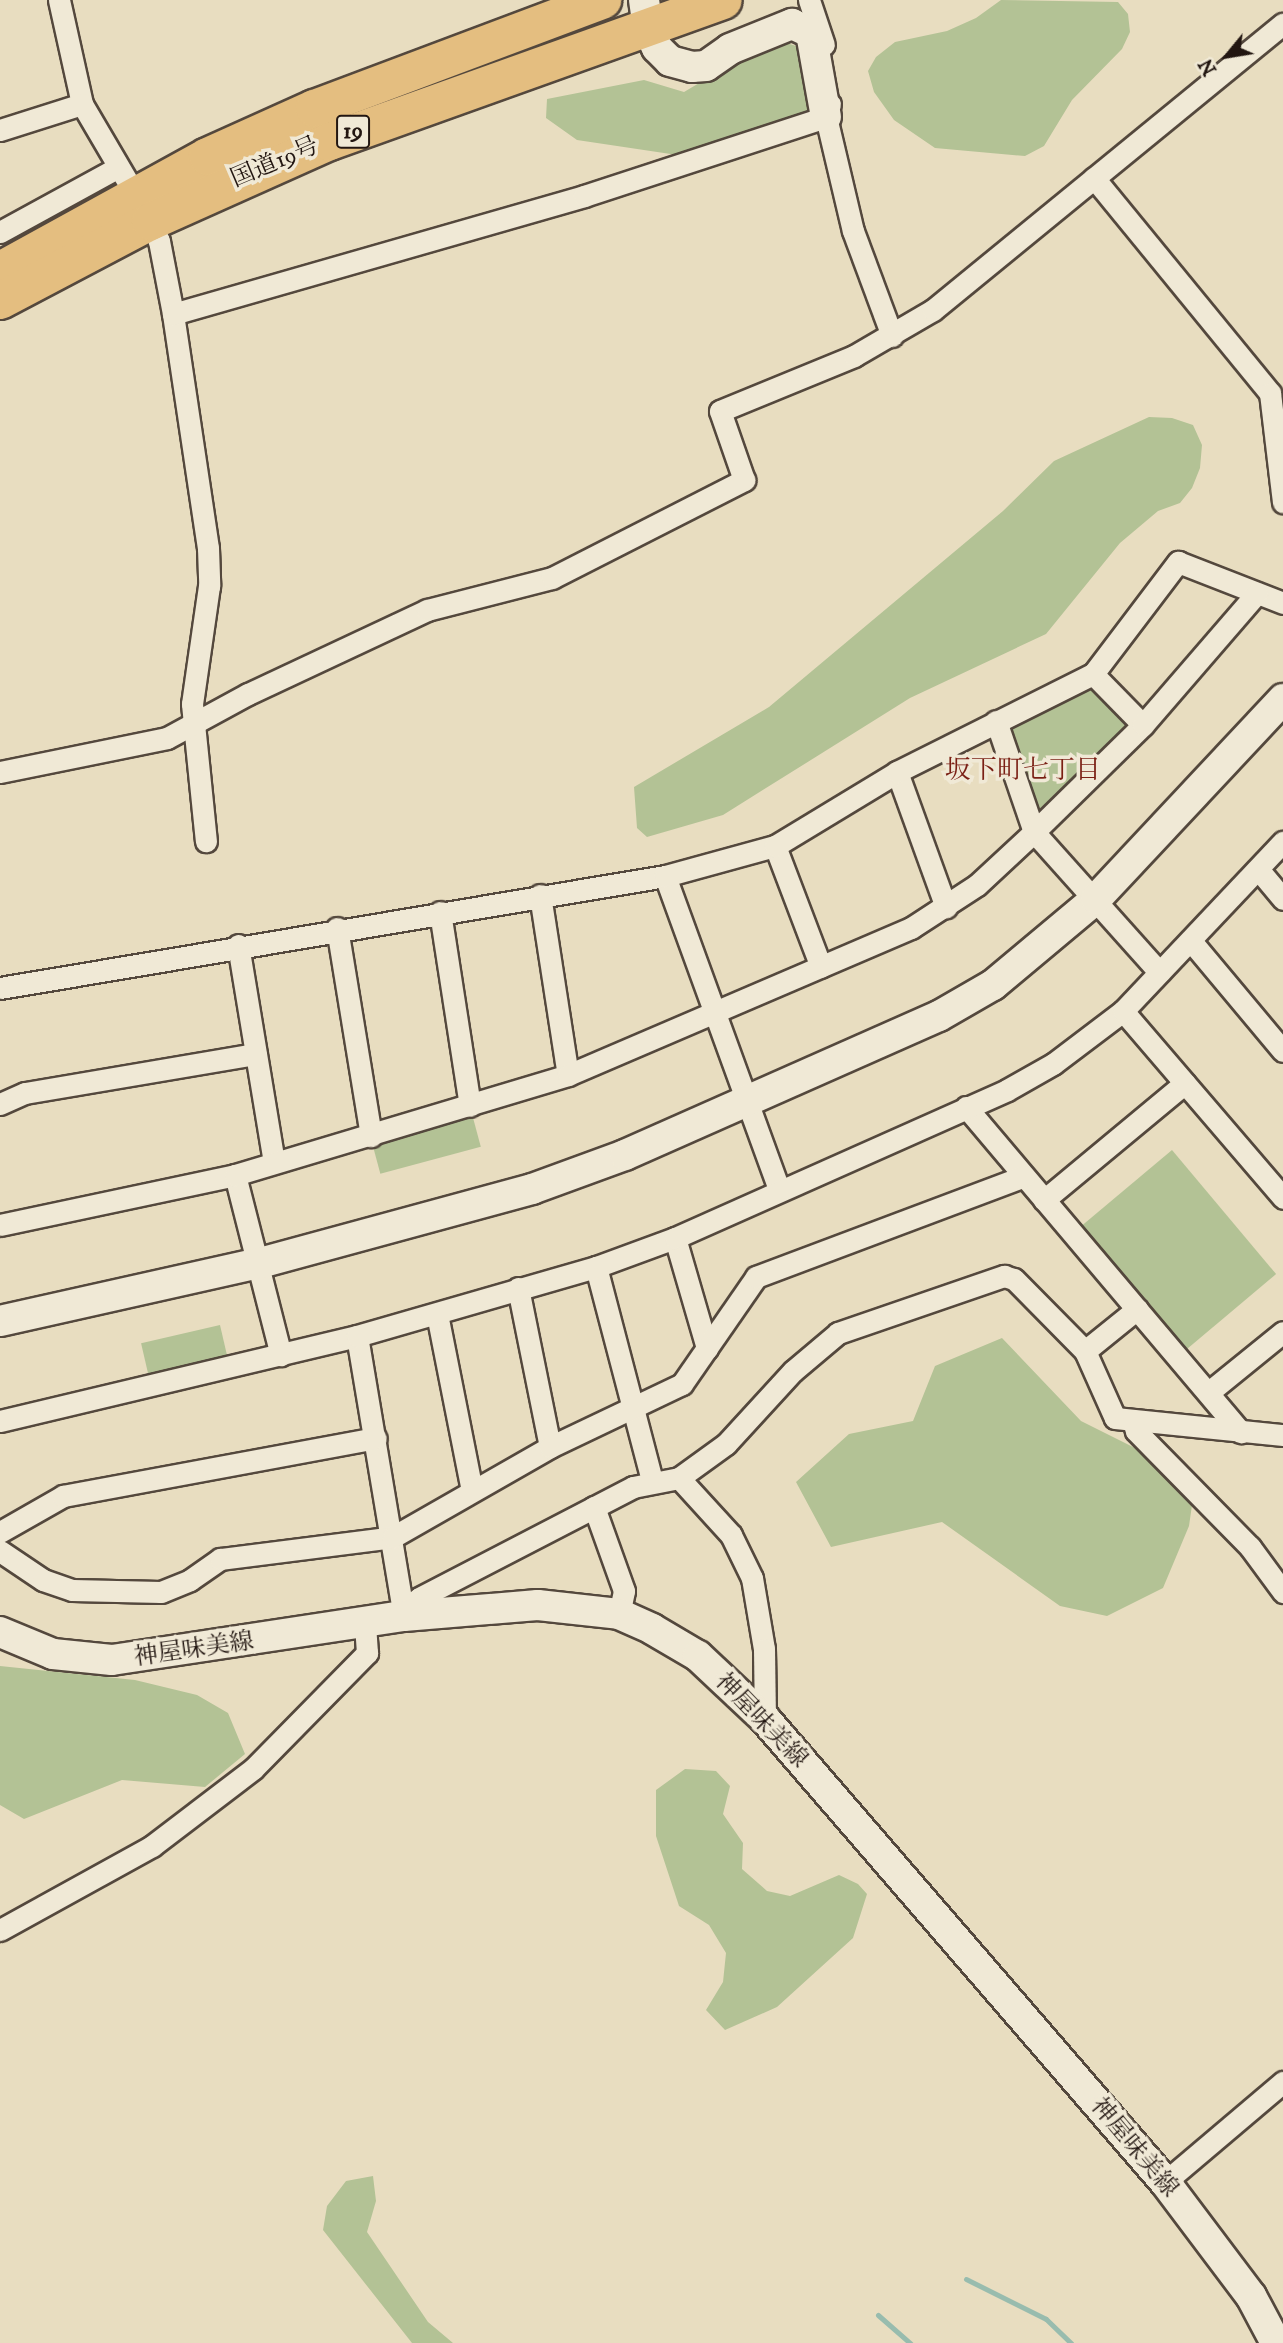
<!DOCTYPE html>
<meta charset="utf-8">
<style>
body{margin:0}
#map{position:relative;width:1283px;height:2343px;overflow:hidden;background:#e8ddc0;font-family:"IM FELL DW Pica","Noto Serif JP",serif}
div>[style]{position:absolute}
.green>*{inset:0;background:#b3c295;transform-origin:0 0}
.stream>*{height:5px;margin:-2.5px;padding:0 2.5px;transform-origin:2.5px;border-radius:2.5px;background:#98bcae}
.roads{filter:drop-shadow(2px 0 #54483d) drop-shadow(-2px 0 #54483d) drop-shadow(0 2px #54483d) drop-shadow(0 -2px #54483d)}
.street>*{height:21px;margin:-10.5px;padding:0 10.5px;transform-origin:10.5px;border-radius:10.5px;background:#f0e9d6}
.secondary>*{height:30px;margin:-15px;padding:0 15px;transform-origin:15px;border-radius:15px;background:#f0e9d6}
.highway>*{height:37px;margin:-18.5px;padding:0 18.5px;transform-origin:18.5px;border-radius:18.5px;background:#e4be80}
span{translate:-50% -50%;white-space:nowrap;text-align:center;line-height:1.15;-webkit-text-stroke:7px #f0e9d6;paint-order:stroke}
.shield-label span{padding:2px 5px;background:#f0e9d6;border:2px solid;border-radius:5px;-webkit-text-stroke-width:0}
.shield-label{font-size:23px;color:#221611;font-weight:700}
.street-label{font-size:24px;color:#221611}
.neighbourhood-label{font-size:26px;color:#7a1f14}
.north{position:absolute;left:1192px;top:21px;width:70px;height:70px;-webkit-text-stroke:5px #f0e9d6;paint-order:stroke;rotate:240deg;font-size:19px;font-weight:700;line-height:28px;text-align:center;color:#221611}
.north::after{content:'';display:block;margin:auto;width:24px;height:32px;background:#221611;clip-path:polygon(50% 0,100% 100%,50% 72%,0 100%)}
</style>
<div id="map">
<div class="green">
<i style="clip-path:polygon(1001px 0,1118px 2px,1128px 14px,1130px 32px,1122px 49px,1072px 100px,1044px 146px,1025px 156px,935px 148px,894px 120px,874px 92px,868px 71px,876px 57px,895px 42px,947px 31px,976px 18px)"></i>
<i style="clip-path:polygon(787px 43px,805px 49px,814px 101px,803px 118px,684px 156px,577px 140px,546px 118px,547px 99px,644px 80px,684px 92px,740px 59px)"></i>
<i style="clip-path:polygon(1149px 417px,1172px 418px,1193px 425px,1202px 445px,1200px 468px,1192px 488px,1180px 503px,1158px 511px,1120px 543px,1046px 634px,910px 698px,723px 815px,647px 837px,637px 828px,634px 787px,769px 707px,1003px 511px,1054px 461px)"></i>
<i style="clip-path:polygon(1085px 689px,1092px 689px,1130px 720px,1132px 728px,1044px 814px,1037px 812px,1006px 728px)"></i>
<i style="left:472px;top:1114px;width:34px;height:104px;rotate:75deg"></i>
<i style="left:1172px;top:1150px;width:162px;height:121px;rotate:50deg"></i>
<i style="left:220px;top:1325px;width:36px;height:81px;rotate:77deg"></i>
<i style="clip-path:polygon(1002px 1338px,1081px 1421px,1137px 1449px,1193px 1498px,1189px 1526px,1163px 1588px,1107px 1616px,1060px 1606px,942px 1522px,831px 1547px,796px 1482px,849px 1434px,913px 1421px,935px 1366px)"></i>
<i style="clip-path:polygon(0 1666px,135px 1680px,197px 1695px,228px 1713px,245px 1754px,205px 1787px,122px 1780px,24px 1819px,0 1805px)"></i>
<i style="clip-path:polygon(685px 1769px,716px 1771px,730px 1786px,723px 1814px,743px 1843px,742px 1869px,767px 1891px,790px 1896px,839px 1875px,858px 1884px,867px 1894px,853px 1938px,777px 2007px,725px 2030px,706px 2010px,723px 1982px,726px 1953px,709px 1925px,679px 1906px,656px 1836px,656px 1790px)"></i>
<i style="clip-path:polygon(373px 2176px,376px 2201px,367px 2232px,428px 2322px,453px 2343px,412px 2343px,323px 2230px,327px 2206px,346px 2181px)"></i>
</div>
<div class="stream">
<i style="left:966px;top:2279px;width:89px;rotate:26.6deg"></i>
<i style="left:1046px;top:2319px;width:35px;rotate:44deg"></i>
<i style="left:878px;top:2315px;width:43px;rotate:41.2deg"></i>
</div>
<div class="roads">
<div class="street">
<i style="left:59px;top:0;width:107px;rotate:77.5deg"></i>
<i style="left:82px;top:104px;width:107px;rotate:59.6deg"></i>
<i style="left:809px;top:0;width:47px;rotate:71.6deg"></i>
<i style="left:830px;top:104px;width:14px;rotate:107deg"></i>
<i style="left:826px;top:117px;width:117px;rotate:76.7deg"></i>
<i style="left:853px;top:231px;width:112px;rotate:69.6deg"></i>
<i style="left:0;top:130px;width:86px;rotate:-17.6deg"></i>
<i style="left:1094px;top:178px;width:278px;rotate:50.7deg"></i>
<i style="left:1270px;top:393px;width:110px;rotate:83.2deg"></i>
<i style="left:150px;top:221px;width:22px;rotate:66deg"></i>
<i style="left:159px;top:241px;width:74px;rotate:79.1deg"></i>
<i style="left:173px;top:314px;width:237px;rotate:81.5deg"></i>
<i style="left:208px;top:548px;width:38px;rotate:88deg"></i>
<i style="left:209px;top:586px;width:119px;rotate:98.2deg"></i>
<i style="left:192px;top:704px;width:138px;rotate:84.2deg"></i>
<i style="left:0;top:232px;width:133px;rotate:-28.7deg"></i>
<i style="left:173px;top:314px;width:428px;rotate:-16deg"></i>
<i style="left:584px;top:196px;width:255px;rotate:-18.1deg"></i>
<i style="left:1093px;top:674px;width:71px;rotate:45.6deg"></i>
<i style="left:996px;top:721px;width:117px;rotate:71.1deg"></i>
<i style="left:1034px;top:832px;width:188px;rotate:48.2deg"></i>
<i style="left:0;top:772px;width:170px;rotate:-11.5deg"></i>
<i style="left:167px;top:738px;width:92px;rotate:-28.5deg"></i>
<i style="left:248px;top:694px;width:198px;rotate:-25.1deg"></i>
<i style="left:427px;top:610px;width:129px;rotate:-14.4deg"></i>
<i style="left:552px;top:578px;width:216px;rotate:-27deg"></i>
<i style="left:744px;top:480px;width:73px;rotate:-109.2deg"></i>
<i style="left:720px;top:411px;width:145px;rotate:-22.3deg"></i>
<i style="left:854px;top:356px;width:91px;rotate:-30.2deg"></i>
<i style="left:933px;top:310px;width:452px;rotate:-39.3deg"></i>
<i style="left:897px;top:772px;width:144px;rotate:70.1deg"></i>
<i style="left:775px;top:846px;width:129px;rotate:69.2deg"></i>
<i style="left:1258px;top:869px;width:39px;rotate:50deg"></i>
<i style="left:665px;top:876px;width:334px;rotate:70deg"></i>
<i style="left:540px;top:895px;width:182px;rotate:81.2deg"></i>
<i style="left:440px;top:912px;width:196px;rotate:81.2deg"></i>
<i style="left:337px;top:928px;width:211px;rotate:80.7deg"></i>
<i style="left:1191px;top:941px;width:143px;rotate:50.1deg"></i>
<i style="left:238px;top:945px;width:220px;rotate:80.6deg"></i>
<i style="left:0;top:988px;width:674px;rotate:-9.56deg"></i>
<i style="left:665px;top:876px;width:114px;rotate:-15.3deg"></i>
<i style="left:775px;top:846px;width:143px;rotate:-31.2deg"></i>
<i style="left:897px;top:772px;width:219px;rotate:-26.6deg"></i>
<i style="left:1093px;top:674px;width:141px;rotate:-52.8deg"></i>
<i style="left:1178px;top:562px;width:113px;rotate:21.3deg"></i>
<i style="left:1123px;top:1011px;width:246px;rotate:49.4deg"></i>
<i style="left:0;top:1104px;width:27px;rotate:-24deg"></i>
<i style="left:25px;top:1093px;width:234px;rotate:-9.6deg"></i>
<i style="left:966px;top:1107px;width:426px;rotate:49.8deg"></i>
<i style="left:235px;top:1175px;width:186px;rotate:75.7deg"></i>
<i style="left:1044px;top:1200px;width:183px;rotate:-39.7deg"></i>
<i style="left:0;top:1225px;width:240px;rotate:-12deg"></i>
<i style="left:235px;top:1175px;width:348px;rotate:-16.7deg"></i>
<i style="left:568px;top:1075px;width:373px;rotate:-23.2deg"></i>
<i style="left:911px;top:928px;width:79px;rotate:-33.1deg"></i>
<i style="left:977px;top:885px;width:78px;rotate:-42.9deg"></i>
<i style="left:1034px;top:832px;width:153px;rotate:-44.5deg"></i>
<i style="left:1143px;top:725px;width:174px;rotate:-49.2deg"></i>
<i style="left:675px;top:1238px;width:115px;rotate:73.8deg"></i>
<i style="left:596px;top:1267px;width:220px;rotate:75.3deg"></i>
<i style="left:518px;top:1288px;width:162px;rotate:78.6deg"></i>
<i style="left:437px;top:1314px;width:179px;rotate:78.8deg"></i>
<i style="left:357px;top:1336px;width:284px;rotate:80.5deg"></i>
<i style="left:404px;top:1616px;width:23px;rotate:-50deg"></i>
<i style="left:419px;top:1598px;width:241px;rotate:-27.4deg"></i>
<i style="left:633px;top:1487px;width:47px;rotate:-11.1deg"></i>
<i style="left:679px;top:1478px;width:58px;rotate:-35.9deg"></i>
<i style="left:726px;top:1444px;width:99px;rotate:-47.5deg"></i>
<i style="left:793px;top:1371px;width:59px;rotate:-40.2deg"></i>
<i style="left:838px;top:1333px;width:176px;rotate:-19deg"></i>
<i style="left:1004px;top:1276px;width:10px;rotate:17deg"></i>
<i style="left:1014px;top:1279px;width:101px;rotate:45.4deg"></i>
<i style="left:1085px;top:1351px;width:73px;rotate:65.9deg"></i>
<i style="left:1115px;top:1418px;width:169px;rotate:5.8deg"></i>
<i style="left:1085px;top:1351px;width:67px;rotate:-38.9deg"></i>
<i style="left:1209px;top:1392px;width:95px;rotate:-39deg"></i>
<i style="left:0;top:1421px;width:367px;rotate:-13.4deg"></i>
<i style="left:357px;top:1336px;width:249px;rotate:-16.1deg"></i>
<i style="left:596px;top:1267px;width:84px;rotate:-20.2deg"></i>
<i style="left:675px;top:1238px;width:363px;rotate:-24deg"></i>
<i style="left:1007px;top:1090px;width:53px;rotate:-29.5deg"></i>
<i style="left:1053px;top:1064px;width:88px;rotate:-37.1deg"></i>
<i style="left:1123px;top:1011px;width:233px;rotate:-46.6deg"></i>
<i style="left:1133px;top:1421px;width:10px;rotate:73deg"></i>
<i style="left:1136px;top:1431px;width:163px;rotate:45.5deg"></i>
<i style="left:1250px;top:1547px;width:56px;rotate:53.7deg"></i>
<i style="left:679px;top:1478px;width:77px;rotate:47.6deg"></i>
<i style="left:731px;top:1535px;width:48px;rotate:64deg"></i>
<i style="left:752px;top:1578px;width:72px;rotate:80.4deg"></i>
<i style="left:764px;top:1649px;width:70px;rotate:89.2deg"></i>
<i style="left:594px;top:1507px;width:89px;rotate:70.3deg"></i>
<i style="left:624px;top:1591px;width:24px;rotate:102deg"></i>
<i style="left:0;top:1532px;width:73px;rotate:-29.7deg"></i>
<i style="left:63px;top:1496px;width:318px;rotate:-10.5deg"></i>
<i style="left:0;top:1551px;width:52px;rotate:34deg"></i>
<i style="left:43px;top:1580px;width:31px;rotate:19deg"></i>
<i style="left:72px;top:1590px;width:89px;rotate:1.3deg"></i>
<i style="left:161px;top:1592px;width:31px;rotate:-22deg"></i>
<i style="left:190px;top:1580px;width:37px;rotate:-35deg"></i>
<i style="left:220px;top:1559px;width:174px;rotate:-7.2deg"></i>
<i style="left:393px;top:1537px;width:181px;rotate:-29.8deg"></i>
<i style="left:550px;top:1447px;width:146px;rotate:-25.5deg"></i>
<i style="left:682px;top:1384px;width:130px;rotate:-55.3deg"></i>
<i style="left:756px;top:1277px;width:286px;rotate:-20.6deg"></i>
<i style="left:0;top:1930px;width:174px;rotate:-28.9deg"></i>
<i style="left:152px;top:1846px;width:127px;rotate:-37.3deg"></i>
<i style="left:253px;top:1769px;width:163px;rotate:-45.5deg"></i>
<i style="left:367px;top:1653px;width:28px;rotate:-94deg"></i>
<i style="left:1165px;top:2182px;width:155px;rotate:-40.3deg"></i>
</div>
<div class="secondary">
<i style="left:644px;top:0;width:30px;rotate:82deg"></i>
<i style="left:648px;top:30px;width:20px;rotate:63deg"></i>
<i style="left:657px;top:48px;width:18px;rotate:45deg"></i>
<i style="left:670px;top:61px;width:23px;rotate:15deg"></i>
<i style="left:692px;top:67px;width:14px;rotate:-4deg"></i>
<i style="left:706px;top:66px;width:29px;rotate:-35deg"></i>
<i style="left:730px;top:49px;width:67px;rotate:-22deg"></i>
<i style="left:792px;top:24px;width:21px;rotate:25deg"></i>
<i style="left:811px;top:33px;width:85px;rotate:79.9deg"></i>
<i style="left:0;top:1321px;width:266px;rotate:-12.6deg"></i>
<i style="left:260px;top:1263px;width:282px;rotate:-15.2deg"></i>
<i style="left:532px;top:1189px;width:99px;rotate:-20.1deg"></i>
<i style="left:625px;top:1155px;width:343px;rotate:-23.9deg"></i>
<i style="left:939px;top:1016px;width:62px;rotate:-29.9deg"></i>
<i style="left:993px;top:985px;width:134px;rotate:-39.9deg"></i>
<i style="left:1096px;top:899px;width:274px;rotate:-46.9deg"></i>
<i style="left:0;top:1632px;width:57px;rotate:22.5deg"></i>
<i style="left:53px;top:1654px;width:59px;rotate:5.8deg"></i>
<i style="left:112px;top:1660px;width:295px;rotate:-8.6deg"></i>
<i style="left:404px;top:1616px;width:134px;rotate:-4.7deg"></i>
<i style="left:538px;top:1605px;width:81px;rotate:6.3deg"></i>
<i style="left:619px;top:1614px;width:36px;rotate:24deg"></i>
<i style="left:652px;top:1629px;width:53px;rotate:30.4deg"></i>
<i style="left:698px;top:1656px;width:92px;rotate:43.2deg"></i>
<i style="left:765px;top:1719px;width:612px;rotate:49.18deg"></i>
<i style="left:1165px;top:2182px;width:143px;rotate:53deg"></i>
<i style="left:1251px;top:2296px;width:53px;rotate:62deg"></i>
</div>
<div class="highway">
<i style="left:0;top:270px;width:236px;rotate:-28.8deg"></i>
<i style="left:207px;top:156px;width:117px;rotate:-24.2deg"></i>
<i style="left:314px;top:108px;width:308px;rotate:-20.6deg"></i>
<i style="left:0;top:300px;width:170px;rotate:-27.8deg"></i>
<i style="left:150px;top:221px;width:196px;rotate:-24.1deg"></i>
<i style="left:329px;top:141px;width:418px;rotate:-19.7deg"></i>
</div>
</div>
<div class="shield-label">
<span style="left:353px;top:132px">19</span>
</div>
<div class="street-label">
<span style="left:275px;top:163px;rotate:-23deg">国道19号</span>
<span style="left:194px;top:1650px;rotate:-8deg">神屋味美線</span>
<span style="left:761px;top:1721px;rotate:46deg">神屋味美線</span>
<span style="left:1134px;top:2148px;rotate:50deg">神屋味美線</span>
</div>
<div class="neighbourhood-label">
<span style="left:1023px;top:771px">坂下町七丁目</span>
</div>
<div class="north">N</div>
</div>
